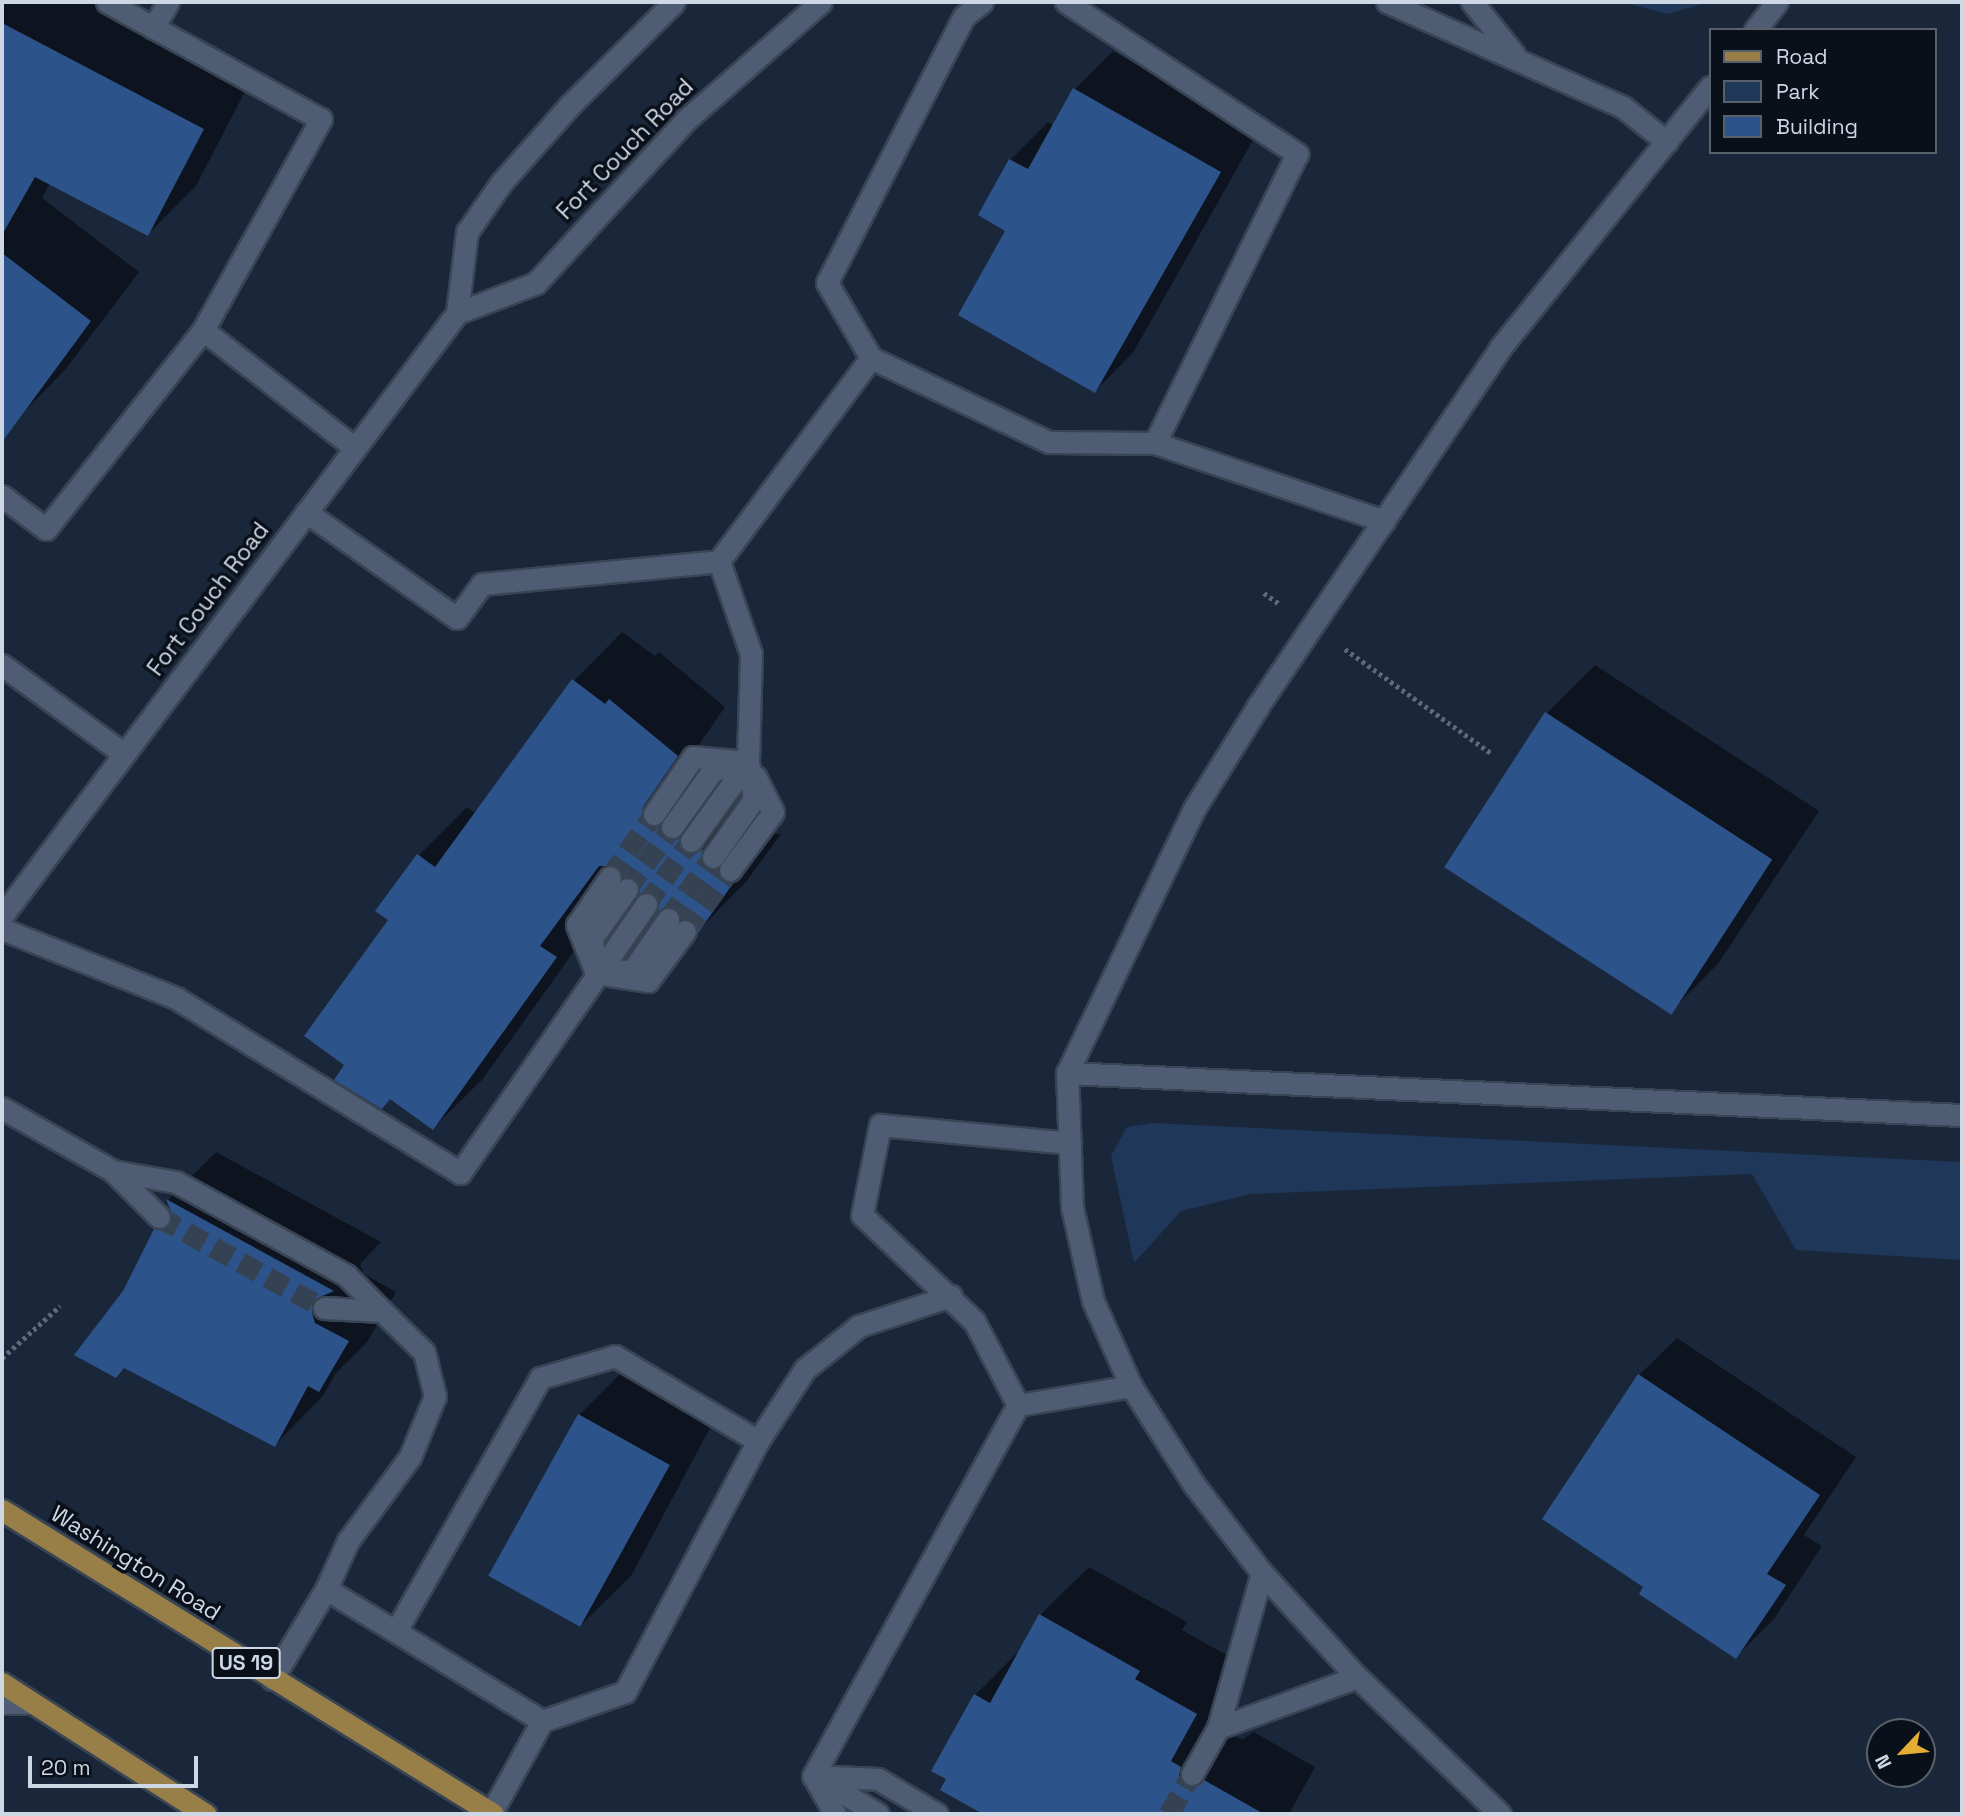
<!DOCTYPE html>
<style>
body{margin:0}
#map{position:relative;width:1964px;height:1816px;overflow:hidden;background:#1a273a;font-family:"Space Grotesk",sans-serif}
div>[style]{position:absolute}
.green>*{inset:0;background:#1f3759}
.shadow>*{inset:0;background:#0007}
.building>*{inset:0;background:#2d548a;transform-origin:0 0}
.minor-tunnel>*{height:21px;margin-top:-10.5px;transform-origin:0;background:repeating-linear-gradient(90deg,#354254 0 21px,transparent 0 31px)}
.path>*{height:4.5px;margin-top:-2.25px;transform-origin:0;background:repeating-linear-gradient(90deg,#5e6a7a 0 3.5px,transparent 0 7px)}
.roads{filter:drop-shadow(2px 0 #394454) drop-shadow(-2px 0 #394454) drop-shadow(0 2px #394454) drop-shadow(0 -2px #394454)}
.minor>*{height:21px;margin:-10.5px;padding:0 10.5px;transform-origin:10.5px;border-radius:10.5px;background:#4e5d73}
.major>*{height:21px;margin:-10.5px;padding:0 10.5px;transform-origin:10.5px;border-radius:10.5px;background:#977f47}
span{translate:-50% -50%;white-space:nowrap;text-align:center;line-height:1.15;-webkit-text-stroke:7px #0a1019;paint-order:stroke}
.shield-label span{padding:2px 5px;background:#0a1019;border:2px solid;border-radius:5px;-webkit-text-stroke-width:0}
.shield-label{font-size:21px;color:#ced8e4;font-weight:700}
.street-label{font-size:23px;color:#ced8e4}
.frame{position:absolute;inset:0;border:4px solid #ced8e4;pointer-events:none}
.legend{position:absolute;left:1709px;top:28px;width:228px;height:126px;box-sizing:border-box;background:#0a1019;border:2px solid #58606a;margin:0;padding:9px 12px;list-style:none;font-size:21px;color:#ced8e4}
.legend li{display:flex;align-items:center;gap:14px;height:35px}
.legend b{width:35px;border:2px solid #58606a}
.north{position:absolute;left:1866px;top:1718px;width:70px;height:70px;box-sizing:border-box;background:#0a1019;border:2px solid #58606a;border-radius:50%;rotate:244deg;font-size:19px;font-weight:700;line-height:28px;text-align:center;color:#ced8e4}
.north::after{content:'';display:block;margin:auto;width:24px;height:32px;background:#e6ad36;clip-path:polygon(50% 0,100% 100%,50% 72%,0 100%)}
.scale{position:absolute;left:28px;top:1756px;width:170px;height:32px;box-sizing:border-box;border:4px solid #ced8e4;border-top:0;padding-left:9px;font-size:21px;line-height:24px;white-space:nowrap;color:#ced8e4;-webkit-text-stroke:5px #0a1019;paint-order:stroke}
</style>
<div id="map">
<div class="green">
<i style="clip-path:polygon(1622px 2px,1709px 2px,1667px 14px)"></i>
<i style="clip-path:polygon(1152px 1123px,1962px 1162px,1962px 1260px,1796px 1250px,1752px 1174px,1250px 1194px,1181px 1211px,1134px 1263px,1111px 1156px,1127px 1127px)"></i>
</div>
<div class="shadow">
<i style="clip-path:polygon(2px 2px,102px 2px,251px 80px,196px 186px,148px 234px,50px 183px,42px 198px,139px 272px,65px 370px,17px 419px,2px 407px)"></i>
<i style="clip-path:polygon(1113px 51px,1257px 133px,1133px 353px,1095px 391px,1008px 230px,1010px 160px,1048px 122px,1054px 125px,1075px 89px)"></i>
<i style="clip-path:polygon(622px 632px,655px 656px,659px 652px,725px 707px,691px 756px,690px 770px,696px 777px,708px 778px,714px 790px,727px 790px,733px 804px,750px 801px,753px 819px,766px 821px,771px 833px,781px 834px,746px 882px,699px 930px,695px 919px,618px 864px,611px 864px,587px 896px,605px 908px,482px 1080px,433px 1128px,346px 1065px,391px 920px,418px 856px,467px 807px,476px 814px,574px 681px)"></i>
<i style="clip-path:polygon(1595px 665px,1819px 811px,1718px 964px,1669px 1013px,1547px 713px)"></i>
<i style="clip-path:polygon(216px 1152px,381px 1242px,360px 1264px,364px 1274px,396px 1292px,367px 1342px,335px 1374px,323px 1396px,275px 1445px,125px 1292px,156px 1230px,173px 1213px,168px 1200px)"></i>
<i style="clip-path:polygon(1677px 1338px,1856px 1457px,1804px 1535px,1822px 1546px,1774px 1619px,1736px 1657px,1639px 1375px)"></i>
<i style="clip-path:polygon(628px 1366px,717px 1415px,631px 1576px,582px 1624px,492px 1576px,579px 1415px)"></i>
<i style="clip-path:polygon(1089px 1567px,1187px 1622px,1182px 1630px,1244px 1665px,1227px 1725px,1234px 1737px,1243px 1739px,1254px 1732px,1315px 1767px,1289px 1814px,987px 1814px,943px 1789px,975px 1695px,1022px 1648px,1040px 1615px)"></i>
</div>
<div class="building">
<i style="clip-path:polygon(2px 23px,204px 129px,148px 236px,35px 177px,2px 235px)"></i>
<i style="clip-path:polygon(1073px 88px,1221px 172px,1095px 393px,958px 315px,1005px 231px,978px 215px,1009px 159px,1028px 169px)"></i>
<i style="clip-path:polygon(2px 253px,91px 321px,2px 442px)"></i>
<i style="clip-path:polygon(572px 679px,605px 704px,609px 699px,678px 756px,643px 807px,642px 819px,647px 825px,659px 826px,665px 838px,678px 838px,684px 852px,702px 849px,705px 867px,717px 869px,723px 881px,734px 882px,698px 933px,693px 921px,681px 919px,675px 908px,657px 911px,654px 894px,639px 893px,639px 883px,623px 877px,617px 866px,599px 866px,540px 946px,557px 957px,433px 1130px,390px 1099px,382px 1109px,334px 1080px,344px 1065px,304px 1036px,388px 920px,375px 911px,417px 854px,435px 867px)"></i>
<i style="left:1545px;top:712px;width:271px;height:185px;rotate:33deg"></i>
<i style="clip-path:polygon(166px 1199px,334px 1291px,313px 1300px,312px 1313px,315px 1323px,349px 1341px,319px 1392px,308px 1386px,275px 1447px,124px 1368px,116px 1378px,74px 1355px,123px 1291px,154px 1229px,169px 1226px,172px 1214px)"></i>
<i style="clip-path:polygon(1638px 1374px,1820px 1495px,1767px 1574px,1786px 1585px,1736px 1659px,1639px 1594px,1643px 1587px,1542px 1519px)"></i>
<i style="left:578px;top:1414px;width:105px;height:185px;rotate:29deg"></i>
<i style="clip-path:polygon(1039px 1614px,1140px 1671px,1135px 1679px,1197px 1714px,1171px 1761px,1181px 1767px,1179px 1775px,1185px 1785px,1193px 1787px,1204px 1780px,1264px 1814px,983px 1814px,940px 1790px,946px 1779px,931px 1771px,974px 1694px,990px 1703px)"></i>
</div>
<div class="minor-tunnel">
<i style="left:610px;top:877px;width:77px;rotate:-55.1deg"></i>
<i style="left:627px;top:889px;width:77px;rotate:-54deg"></i>
<i style="left:646px;top:904px;width:77px;rotate:-54.5deg"></i>
<i style="left:668px;top:919px;width:77px;rotate:-54deg"></i>
<i style="left:685px;top:931px;width:76px;rotate:-53.6deg"></i>
<i style="left:159px;top:1217px;width:188px;rotate:28.9deg"></i>
<i style="left:1169px;top:1814px;width:46px;rotate:-60.1deg"></i>
</div>
<div class="path">
<i style="left:1264px;top:593px;width:19px;rotate:35deg"></i>
<i style="left:1345px;top:649px;width:181px;rotate:35.5deg"></i>
<i style="left:2px;top:1358px;width:78px;rotate:-41.9deg"></i>
</div>
<div class="roads">
<div class="minor">
<i style="left:107px;top:2px;width:244px;rotate:28.7deg"></i>
<i style="left:321px;top:119px;width:242px;rotate:119.2deg"></i>
<i style="left:203px;top:330px;width:192px;rotate:37.8deg"></i>
<i style="left:982px;top:2px;width:23px;rotate:142deg"></i>
<i style="left:964px;top:16px;width:300px;rotate:117.2deg"></i>
<i style="left:827px;top:283px;width:87px;rotate:59.6deg"></i>
<i style="left:871px;top:358px;width:197px;rotate:25.3deg"></i>
<i style="left:1049px;top:442px;width:106px;rotate:0.5deg"></i>
<i style="left:1155px;top:443px;width:242px;rotate:18.8deg"></i>
<i style="left:1066px;top:2px;width:277px;rotate:33.3deg"></i>
<i style="left:1297px;top:154px;width:322px;rotate:116.2deg"></i>
<i style="left:1387px;top:2px;width:258px;rotate:24deg"></i>
<i style="left:1623px;top:107px;width:56px;rotate:38.5deg"></i>
<i style="left:1472px;top:2px;width:67px;rotate:51.1deg"></i>
<i style="left:153px;top:28px;width:30px;rotate:-60deg"></i>
<i style="left:1755px;top:30px;width:36px;rotate:-52deg"></i>
<i style="left:457px;top:313px;width:85px;rotate:-20.8deg"></i>
<i style="left:536px;top:283px;width:222px;rotate:-47.4deg"></i>
<i style="left:686px;top:120px;width:179px;rotate:-41.2deg"></i>
<i style="left:2px;top:496px;width:55px;rotate:36.9deg"></i>
<i style="left:46px;top:529px;width:253px;rotate:-51.7deg"></i>
<i style="left:306px;top:512px;width:184px;rotate:35.1deg"></i>
<i style="left:457px;top:618px;width:42px;rotate:-53.7deg"></i>
<i style="left:482px;top:584px;width:238px;rotate:-5.5deg"></i>
<i style="left:719px;top:561px;width:98px;rotate:71deg"></i>
<i style="left:751px;top:654px;width:108px;rotate:91.6deg"></i>
<i style="left:748px;top:762px;width:37px;rotate:81deg"></i>
<i style="left:754px;top:799px;width:71px;rotate:125.3deg"></i>
<i style="left:719px;top:561px;width:254px;rotate:-53.2deg"></i>
<i style="left:2px;top:665px;width:151px;rotate:36.1deg"></i>
<i style="left:654px;top:814px;width:69px;rotate:-55.6deg"></i>
<i style="left:693px;top:757px;width:55px;rotate:5.2deg"></i>
<i style="left:672px;top:827px;width:70px;rotate:-54.3deg"></i>
<i style="left:713px;top:770px;width:24px;rotate:-12deg"></i>
<i style="left:691px;top:841px;width:97px;rotate:-54.2deg"></i>
<i style="left:730px;top:870px;width:72px;rotate:-53.4deg"></i>
<i style="left:773px;top:812px;width:40px;rotate:-116.6deg"></i>
<i style="left:2px;top:916px;width:755px;rotate:-52.96deg"></i>
<i style="left:457px;top:313px;width:82px;rotate:-83deg"></i>
<i style="left:467px;top:232px;width:60px;rotate:-55.2deg"></i>
<i style="left:501px;top:183px;width:104px;rotate:-48.5deg"></i>
<i style="left:570px;top:105px;width:146px;rotate:-44.7deg"></i>
<i style="left:2px;top:929px;width:187px;rotate:21.6deg"></i>
<i style="left:176px;top:998px;width:334px;rotate:31.6deg"></i>
<i style="left:460px;top:1173px;width:327px;rotate:-55.3deg"></i>
<i style="left:594px;top:961px;width:23px;rotate:-95deg"></i>
<i style="left:592px;top:938px;width:60px;rotate:-54.5deg"></i>
<i style="left:612px;top:972px;width:21px;rotate:-5deg"></i>
<i style="left:633px;top:970px;width:62px;rotate:-55.5deg"></i>
<i style="left:596px;top:973px;width:53px;rotate:8.7deg"></i>
<i style="left:648px;top:981px;width:62px;rotate:-53.5deg"></i>
<i style="left:596px;top:973px;width:52px;rotate:-111.6deg"></i>
<i style="left:577px;top:925px;width:58px;rotate:-55.5deg"></i>
<i style="left:1067px;top:1073px;width:896px;rotate:2.69deg"></i>
<i style="left:2px;top:1108px;width:128px;rotate:29.6deg"></i>
<i style="left:113px;top:1171px;width:65px;rotate:45deg"></i>
<i style="left:113px;top:1171px;width:64px;rotate:9.9deg"></i>
<i style="left:176px;top:1182px;width:194px;rotate:28.7deg"></i>
<i style="left:346px;top:1275px;width:51px;rotate:45deg"></i>
<i style="left:1018px;top:1405px;width:95px;rotate:-117.6deg"></i>
<i style="left:974px;top:1321px;width:154px;rotate:-136.6deg"></i>
<i style="left:862px;top:1215px;width:92px;rotate:-78.7deg"></i>
<i style="left:880px;top:1125px;width:191px;rotate:5.4deg"></i>
<i style="left:758px;top:1441px;width:86px;rotate:-56.9deg"></i>
<i style="left:805px;top:1369px;width:69px;rotate:-38.5deg"></i>
<i style="left:859px;top:1326px;width:97px;rotate:-18.1deg"></i>
<i style="left:326px;top:1589px;width:253px;rotate:31.4deg"></i>
<i style="left:397px;top:1629px;width:289px;rotate:-60.3deg"></i>
<i style="left:540px;top:1378px;width:78px;rotate:-16.3deg"></i>
<i style="left:615px;top:1356px;width:166px;rotate:30.7deg"></i>
<i style="left:758px;top:1441px;width:284px;rotate:117.9deg"></i>
<i style="left:625px;top:1692px;width:88px;rotate:160.7deg"></i>
<i style="left:542px;top:1721px;width:105px;rotate:119deg"></i>
<i style="left:272px;top:1679px;width:105px;rotate:-59deg"></i>
<i style="left:326px;top:1589px;width:53px;rotate:-65.4deg"></i>
<i style="left:348px;top:1541px;width:104px;rotate:-53.6deg"></i>
<i style="left:410px;top:1457px;width:66px;rotate:-67.7deg"></i>
<i style="left:435px;top:1396px;width:45px;rotate:-104deg"></i>
<i style="left:424px;top:1352px;width:59px;rotate:-135.7deg"></i>
<i style="left:382px;top:1311px;width:58px;rotate:-177deg"></i>
<i style="left:2px;top:1703px;width:29px"></i>
<i style="left:1218px;top:1728px;width:148px;rotate:-20.1deg"></i>
<i style="left:1192px;top:1774px;width:53px;rotate:-60.5deg"></i>
<i style="left:1218px;top:1728px;width:161px;rotate:-74.2deg"></i>
<i style="left:813px;top:1776px;width:424px;rotate:-61.1deg"></i>
<i style="left:1018px;top:1405px;width:115px;rotate:-9.5deg"></i>
<i style="left:813px;top:1776px;width:65px;rotate:2.6deg"></i>
<i style="left:878px;top:1779px;width:69px;rotate:30.7deg"></i>
<i style="left:814px;top:1777px;width:43px;rotate:60.4deg"></i>
<i style="left:818px;top:1778px;width:70px;rotate:31deg"></i>
<i style="left:1500px;top:1814px;width:198px;rotate:-136.2deg"></i>
<i style="left:1357px;top:1677px;width:141px;rotate:-132.4deg"></i>
<i style="left:1262px;top:1573px;width:113px;rotate:-127.5deg"></i>
<i style="left:1193px;top:1483px;width:115px;rotate:-122.6deg"></i>
<i style="left:1131px;top:1386px;width:93px;rotate:-114.1deg"></i>
<i style="left:1093px;top:1301px;width:96px;rotate:-102.6deg"></i>
<i style="left:1072px;top:1207px;width:134px;rotate:-92.1deg"></i>
<i style="left:1067px;top:1073px;width:293px;rotate:-64.3deg"></i>
<i style="left:1194px;top:809px;width:121px;rotate:-58.1deg"></i>
<i style="left:1258px;top:706px;width:432px;rotate:-55.9deg"></i>
<i style="left:1500px;top:348px;width:335px;rotate:-51.2deg"></i>
</div>
<div class="major">
<i style="left:2px;top:1510px;width:577px;rotate:31.76deg"></i>
<i style="left:2px;top:1683px;width:242px;rotate:32.8deg"></i>
</div>
</div>
<div class="shield-label">
<span style="left:246px;top:1663px">US 19</span>
</div>
<div class="street-label">
<span style="left:625px;top:149px;rotate:-46deg">Fort Couch Road</span>
<span style="left:208px;top:599px;rotate:-53deg">Fort Couch Road</span>
<span style="left:136px;top:1563px;rotate:32deg">Washington Road</span>
</div>
<div class="frame"></div>
<ul class="legend">
<li><b style="height:9px;background:#977f47"></b>Road</li>
<li><b style="height:19px;background:#1f3759"></b>Park</li>
<li><b style="height:19px;background:#2d548a"></b>Building</li>
</ul>
<div class="north">N</div>
<div class="scale">20 m</div>
</div>
